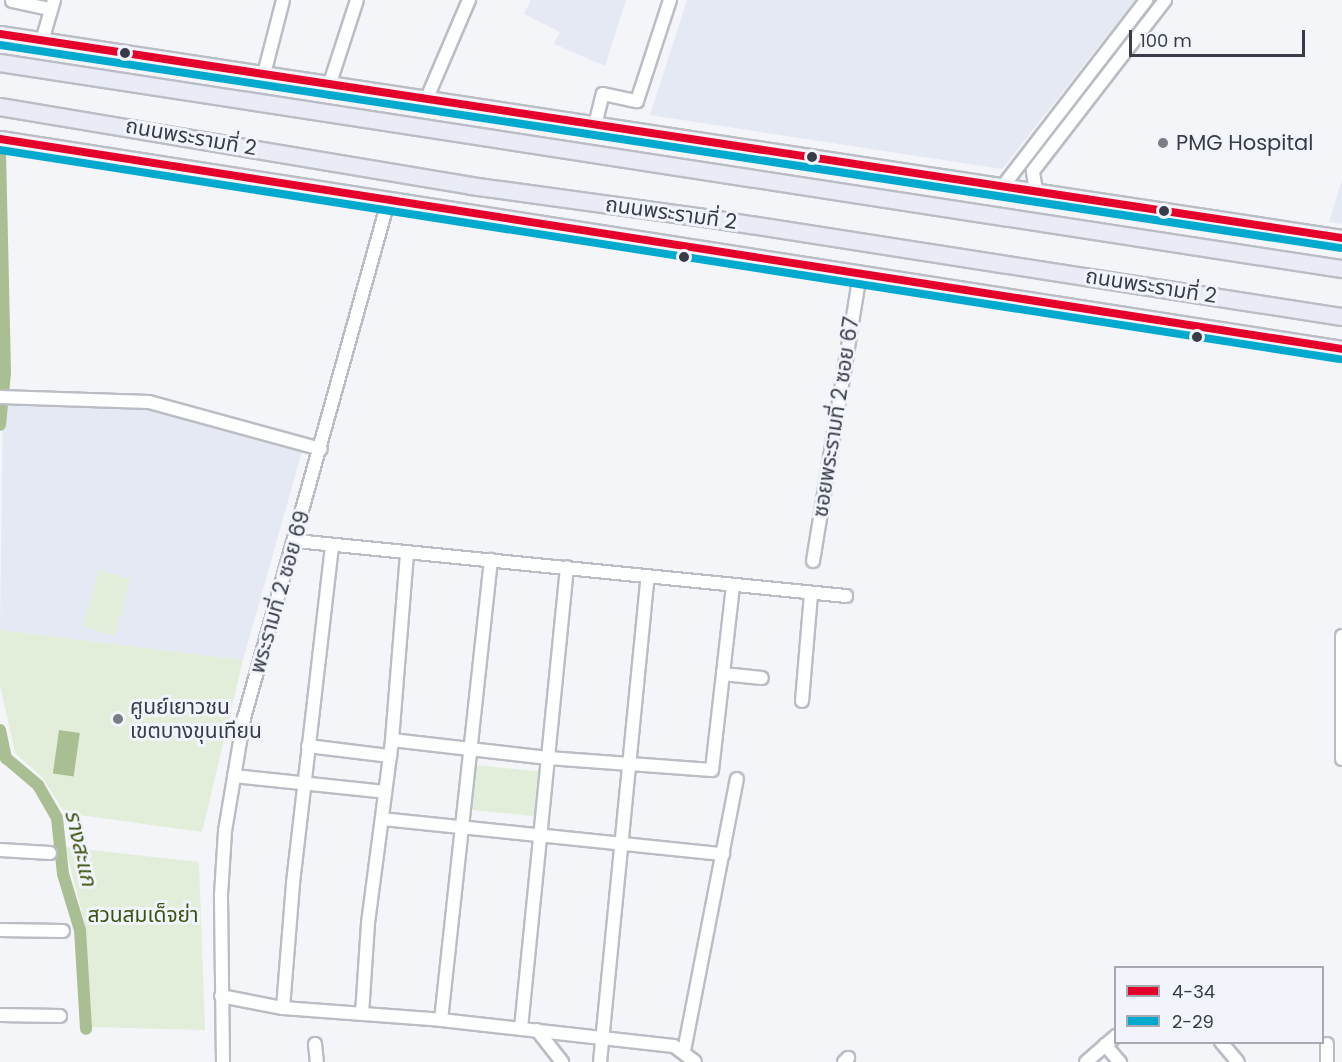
<!DOCTYPE html>
<meta charset="utf-8">
<style>
body{margin:0}
#map{position:relative;width:1342px;height:1062px;overflow:hidden;background:#f4f5f9;font-family:Poppins,"Noto Sans Thai",sans-serif}
div>[style]{position:absolute}
.built>*{inset:0;background:#e5e9f3}
.green>*{inset:0;background:#e2eed9;transform-origin:0 0}
.water>*{inset:0;background:#aabe94;transform-origin:0 0}
.canal>*{height:12px;margin:-6px;padding:0 6px;transform-origin:6px;border-radius:6px;background:#aabe94}
.roads{filter:drop-shadow(2px 0 #babdc4) drop-shadow(-2px 0 #babdc4) drop-shadow(0 2px #babdc4) drop-shadow(0 -2px #babdc4)}
.minor>*{height:12px;margin:-6px;padding:0 6px;transform-origin:6px;border-radius:6px;background:#fdfefe}
.major>*{height:15px;margin:-7.5px;padding:0 7.5px;transform-origin:7.5px;border-radius:7.5px;background:#f1f3f8}
.highway>*{height:16px;margin:-8px;padding:0 8px;transform-origin:8px;border-radius:8px;background:#e9ecf4}
.bus-1>*{height:8px;margin:-4px;padding:0 4px;transform-origin:4px;border-radius:4px;background:#e4002b}
.bus-2>*{height:8px;margin:-4px;padding:0 4px;transform-origin:4px;border-radius:4px;background:#00a9ce}
.dots>*{width:16px;height:16px;translate:-50% -50%;box-sizing:border-box;border:3px solid #f2f4fb;border-radius:50%}
span{translate:-50% -50%;white-space:nowrap;text-align:center;line-height:1.15;-webkit-text-stroke:6px #f2f4fb;paint-order:stroke}
.street-label{font-size:21px;color:#373c48}
.poi-label{font-size:21px;color:#373c48}
.left{translate:0 -50%;text-align:left}
.park-label{font-size:21px;color:#3a540f}
.water-label{font-size:22px;color:#3d5713;font-style:italic}
.legend{position:absolute;left:1114px;top:966px;width:210px;height:78px;box-sizing:border-box;background:#f2f4fb;border:2px solid #a7aab3;margin:0;padding:8px 10px;list-style:none;font-size:18px;color:#373c48}
.legend li{display:flex;align-items:center;gap:12px;height:30px}
.legend b{width:30px;border:2px solid #a7aab3}
.scale{position:absolute;left:1129px;top:30px;width:176px;height:27px;box-sizing:border-box;border:3px solid #373c48;border-top:0;padding-left:8px;font-size:18px;line-height:21px;white-space:nowrap;color:#373c48;-webkit-text-stroke:4px #f2f4fb;paint-order:stroke}
</style>
<div id="map">
<div class="built">
<i style="clip-path:polygon(531px 0,626px 0,605px 66px,554px 44px,560px 32px,524px 14px)"></i>
<i style="clip-path:polygon(687px 0,1135px 0,1002px 169px,650px 115px)"></i>
<i style="clip-path:polygon(1342px 179px,1342px 224px,1329px 222px)"></i>
<i style="clip-path:polygon(3px 398px,156px 410px,303px 448px,243px 660px,0 630px)"></i>
</div>
<div class="green">
<i style="left:99px;top:570px;width:33px;height:59px;rotate:16deg"></i>
<i style="clip-path:polygon(0 630px,243px 660px,202px 832px,65px 813px,42px 777px,15px 753px,0 685px)"></i>
<i style="left:476px;top:765px;width:63px;height:45px;rotate:6deg"></i>
<i style="clip-path:polygon(65px 847px,199px 862px,205px 1030px,89px 1027px,86px 928px)"></i>
</div>
<div class="water">
<i style="left:59px;top:730px;width:21px;height:44px;rotate:8deg"></i>
</div>
<div class="canal">
<i style="left:0;top:151px;width:222px;rotate:88.7deg"></i>
<i style="left:5px;top:373px;width:52px;rotate:95.5deg"></i>
<i style="left:0;top:730px;width:29px;rotate:78deg"></i>
<i style="left:6px;top:758px;width:42px;rotate:40.2deg"></i>
<i style="left:38px;top:785px;width:38px;rotate:60deg"></i>
<i style="left:57px;top:818px;width:56px;rotate:83.9deg"></i>
<i style="left:63px;top:874px;width:59px;rotate:73.1deg"></i>
<i style="left:80px;top:930px;width:99px;rotate:86.5deg"></i>
</div>
<div class="roads">
<div class="minor">
<i style="left:12px;top:1px;width:40px;rotate:12deg"></i>
<i style="left:42px;top:41px;width:43px;rotate:-73.7deg"></i>
<i style="left:264px;top:74px;width:76px;rotate:-75.6deg"></i>
<i style="left:330px;top:83px;width:87px;rotate:-72deg"></i>
<i style="left:427px;top:98px;width:107px;rotate:-66.8deg"></i>
<i style="left:595px;top:125px;width:32px;rotate:-76deg"></i>
<i style="left:603px;top:94px;width:35px;rotate:12deg"></i>
<i style="left:637px;top:101px;width:106px;rotate:-71.9deg"></i>
<i style="left:1003px;top:186px;width:235px;rotate:-52.4deg"></i>
<i style="left:1036px;top:191px;width:20px;rotate:-99deg"></i>
<i style="left:1033px;top:171px;width:216px;rotate:-52.3deg"></i>
<i style="left:0;top:397px;width:149px;rotate:1.9deg"></i>
<i style="left:149px;top:402px;width:178px;rotate:15.3deg"></i>
<i style="left:296px;top:541px;width:553px;rotate:5.71deg"></i>
<i style="left:813px;top:561px;width:292px;rotate:-80.7deg"></i>
<i style="left:1342px;top:636px;width:123px;rotate:90deg"></i>
<i style="left:723px;top:674px;width:39px;rotate:6deg"></i>
<i style="left:802px;top:701px;width:107px;rotate:-85.2deg"></i>
<i style="left:392px;top:740px;width:157px;rotate:6.6deg"></i>
<i style="left:548px;top:758px;width:164px;rotate:4.2deg"></i>
<i style="left:712px;top:770px;width:185px;rotate:-83.5deg"></i>
<i style="left:308px;top:746px;width:83px;rotate:7deg"></i>
<i style="left:234px;top:776px;width:152px;rotate:6deg"></i>
<i style="left:382px;top:819px;width:343px;rotate:5.9deg"></i>
<i style="left:0;top:850px;width:50px;rotate:3.4deg"></i>
<i style="left:0;top:930px;width:63px;rotate:0.9deg"></i>
<i style="left:221px;top:996px;width:63px;rotate:11deg"></i>
<i style="left:283px;top:1008px;width:158px;rotate:4.3deg"></i>
<i style="left:441px;top:1020px;width:234px;rotate:6.4deg"></i>
<i style="left:674px;top:1046px;width:26px;rotate:37deg"></i>
<i style="left:283px;top:1008px;width:125px;rotate:-85.4deg"></i>
<i style="left:293px;top:883px;width:339px;rotate:-83.4deg"></i>
<i style="left:362px;top:1014px;width:91px;rotate:-86.2deg"></i>
<i style="left:368px;top:923px;width:185px;rotate:-82.5deg"></i>
<i style="left:392px;top:740px;width:187px;rotate:-85.4deg"></i>
<i style="left:0;top:1015px;width:60px;rotate:1deg"></i>
<i style="left:441px;top:1020px;width:463px;rotate:-83.8deg"></i>
<i style="left:521px;top:1028px;width:463px;rotate:-84.3deg"></i>
<i style="left:537px;top:1030px;width:41px;rotate:52deg"></i>
<i style="left:1221px;top:1042px;width:26px;rotate:50deg"></i>
<i style="left:315px;top:1044px;width:18px;rotate:84deg"></i>
<i style="left:1105px;top:1045px;width:23px;rotate:49deg"></i>
<i style="left:684px;top:1051px;width:277px;rotate:-79deg"></i>
<i style="left:223px;top:1062px;width:167px;rotate:-90.7deg"></i>
<i style="left:221px;top:895px;width:64px;rotate:-86.4deg"></i>
<i style="left:225px;top:831px;width:115px;rotate:-80.5deg"></i>
<i style="left:244px;top:718px;width:536px;rotate:-74.41deg"></i>
<i style="left:600px;top:1062px;width:488px;rotate:-84.4deg"></i>
<i style="left:844px;top:1062px;width:6px;rotate:-45deg"></i>
<i style="left:1086px;top:1062px;width:40px;rotate:-41deg"></i>
<i style="left:1327px;top:1062px;width:18px;rotate:-90deg"></i>
</div>
<div class="major">
<i style="left:0;top:34px;width:1357px;rotate:8.64deg"></i>
<i style="left:0;top:139px;width:1358px;rotate:8.89deg"></i>
</div>
<div class="highway">
<i style="left:0;top:63px;width:1358px;rotate:8.73deg"></i>
<i style="left:0;top:107px;width:478px;rotate:9.5deg"></i>
<i style="left:471px;top:186px;width:243px;rotate:7.8deg"></i>
<i style="left:712px;top:219px;width:638px;rotate:8.84deg"></i>
</div>
</div>
<div class="bus-1">
<i style="left:0;top:34px;width:1357px;rotate:8.64deg"></i>
<i style="left:0;top:139px;width:1358px;rotate:8.89deg"></i>
</div>
<div class="bus-2">
<i style="left:0;top:45px;width:1355px;rotate:8.61deg"></i>
<i style="left:0;top:150px;width:1356px;rotate:8.87deg"></i>
</div>
<div class="dots">
<i style="left:125px;top:53px;background:#373c48"></i>
<i style="left:1163px;top:143px;background:#797d86"></i>
<i style="left:812px;top:157px;background:#373c48"></i>
<i style="left:1164px;top:211px;background:#373c48"></i>
<i style="left:684px;top:257px;background:#373c48"></i>
<i style="left:1197px;top:337px;background:#373c48"></i>
<i style="left:118px;top:719px;background:#797d86"></i>
</div>
<div class="street-label">
<span style="left:191px;top:137px;rotate:10deg">ถนนพระรามที่ 2</span>
<span style="left:671px;top:213px;rotate:8deg">ถนนพระรามที่ 2</span>
<span style="left:1151px;top:286px;rotate:9deg">ถนนพระรามที่ 2</span>
<span style="left:836px;top:417px;rotate:-81deg">ซอยพระรามที่ 2 ซอย 67</span>
<span style="left:280px;top:592px;rotate:-74deg">พระรามที่ 2 ซอย 69</span>
</div>
<div class="poi-label">
<span class="left" style="left:1176px;top:143px">PMG Hospital</span>
<span class="left" style="left:130px;top:719px">ศูนย์เยาวชน<br>เขตบางขุนเทียน</span>
</div>
<div class="park-label">
<span style="left:143px;top:915px">สวนสมเด็จย่า</span>
</div>
<div class="water-label">
<span style="left:81px;top:848px;rotate:77deg">รางสะแก</span>
</div>
<ul class="legend">
<li><b style="height:8px;background:#e4002b"></b>4-34</li>
<li><b style="height:8px;background:#00a9ce"></b>2-29</li>
</ul>
<div class="scale">100 m</div>
</div>
